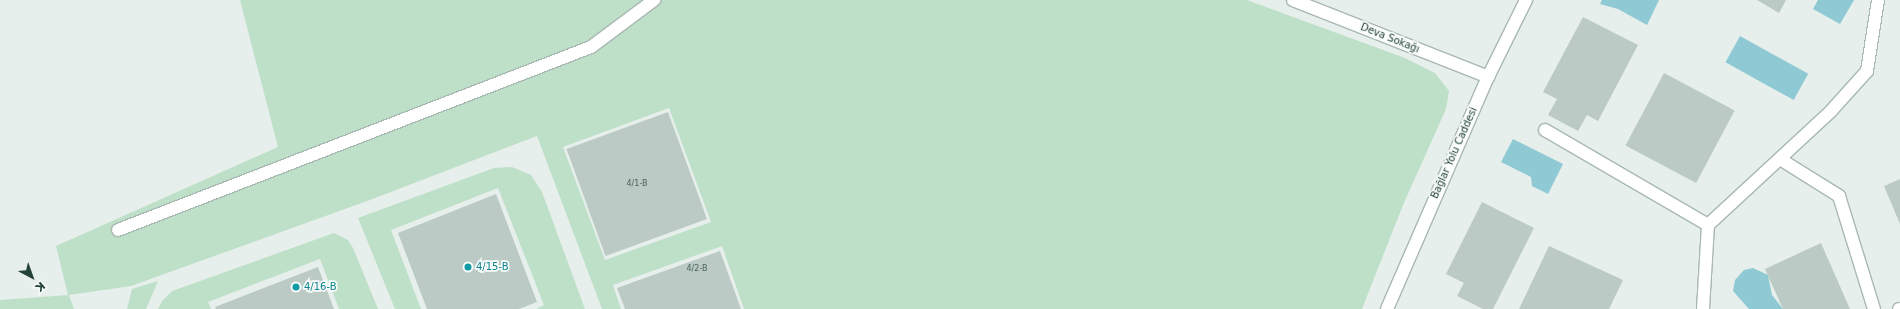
<!DOCTYPE html>
<meta charset="utf-8">
<style>
body{margin:0}
#map{position:relative;width:1900px;height:309px;overflow:hidden;background:#e6efeb;font-family:"DejaVu Sans",sans-serif}
div>[style]{position:absolute}
.green>*{inset:0;background:#bfe0c8}
.water>*{inset:0;background:#8ec9d4;transform-origin:0 0}
.building>*{inset:0;background:#bbcac4;transform-origin:0 0}
.roads{filter:drop-shadow(1px 0 #a8b8b2) drop-shadow(-1px 0 #a8b8b2) drop-shadow(0 1px #a8b8b2) drop-shadow(0 -1px #a8b8b2)}
.minor>*{height:12px;margin:-6px;padding:0 6px;transform-origin:6px;border-radius:6px;background:#fff}
.dots>*{width:11px;height:11px;translate:-50% -50%;box-sizing:border-box;border:2px solid #f7fbf9;border-radius:50%}
span{translate:-50% -50%;white-space:nowrap;text-align:center;line-height:1.15;-webkit-text-stroke:3.5px #f7fbf9;paint-order:stroke}
.number-label{font-size:8px;color:#4a645c}
.number-label span{-webkit-text-stroke-width:0}
.street-label{font-size:10px;color:#24423a}
.culture-label{font-size:10px;color:#0d838f}
.left{translate:0 -50%;text-align:left}
.north{position:absolute;left:12px;top:257px;width:40px;height:40px;-webkit-text-stroke:3px #f7fbf9;paint-order:stroke;rotate:139deg;font-size:11px;font-weight:700;line-height:16px;text-align:center;color:#24423a}
.north::after{content:'';display:block;margin:auto;width:14px;height:18px;background:#24423a;clip-path:polygon(50% 0,100% 100%,50% 72%,0 100%)}
</style>
<div id="map">
<div class="green">
<i style="clip-path:polygon(evenodd,240px 0,1247px 0,1405px 58px,1435px 73px,1449px 91px,1446px 109px,1403px 205px,1362px 309px,744px 309px,722px 246px,613px 285px,621px 309px,602px 309px,537px 136px,370px 200px,131px 286px,69px 295px,74px 309px,0 309px,0 300px,68px 295px,56px 246px,278px 147px,240px 0,669px 108px,711px 222px,605px 260px,563px 147px,669px 108px)"></i>
<i style="clip-path:polygon(512px 167px,531px 175px,542px 192px,585px 309px,536px 309px,544px 305px,498px 188px,391px 230px,421px 309px,395px 309px,358px 218px,494px 168px)"></i>
<i style="clip-path:polygon(334px 233px,348px 240px,353px 248px,378px 309px,339px 309px,320px 259px,208px 302px,211px 309px,158px 309px,162px 301px,172px 291px)"></i>
<i style="clip-path:polygon(158px 281px,146px 309px,127px 309px,132px 289px)"></i>
</div>
<div class="water">
<i style="clip-path:polygon(1602px 0,1659px 0,1647px 25px,1618px 9px,1600px 4px)"></i>
<i style="clip-path:polygon(1818px 0,1854px 0,1840px 24px,1813px 9px)"></i>
<i style="left:1740px;top:36px;width:78px;height:30px;rotate:29deg"></i>
<i style="clip-path:polygon(1513px 139px,1563px 164px,1548px 194px,1532px 186px,1531px 177px,1501px 162px)"></i>
<i style="clip-path:polygon(1753px 268px,1768px 275px,1772px 295px,1783px 309px,1749px 309px,1733px 291px,1735px 280px,1744px 270px)"></i>
</div>
<div class="building">
<i style="clip-path:polygon(1757px 0,1786px 0,1779px 13px)"></i>
<i style="clip-path:polygon(1583px 17px,1638px 45px,1598px 121px,1587px 115px,1578px 131px,1548px 115px,1557px 99px,1543px 92px)"></i>
<i style="left:1664px;top:73px;width:80px;height:82px;rotate:28deg"></i>
<i style="left:668px;top:112px;width:114px;height:108px;rotate:70deg"></i>
<i style="clip-path:polygon(1900px 179px,1900px 224px,1884px 186px)"></i>
<i style="clip-path:polygon(496px 194px,537px 302px,519px 309px,427px 309px,398px 233px)"></i>
<i style="clip-path:polygon(1482px 202px,1534px 228px,1493px 309px,1483px 309px,1457px 296px,1464px 283px,1446px 274px)"></i>
<i style="clip-path:polygon(1821px 243px,1850px 309px,1783px 309px,1765px 269px)"></i>
<i style="clip-path:polygon(1549px 246px,1623px 280px,1609px 309px,1519px 309px)"></i>
<i style="clip-path:polygon(720px 251px,741px 309px,625px 309px,617px 288px)"></i>
<i style="clip-path:polygon(318px 267px,334px 309px,216px 309px,215px 307px)"></i>
</div>
<div class="roads">
<div class="minor">
<i style="left:1293px;top:0;width:210px;rotate:21.5deg"></i>
<i style="left:1545px;top:130px;width:189px;rotate:30.2deg"></i>
<i style="left:1780px;top:159px;width:70px;rotate:32.1deg"></i>
<i style="left:1839px;top:196px;width:118px;rotate:72.8deg"></i>
<i style="left:118px;top:230px;width:507px;rotate:-21.15deg"></i>
<i style="left:591px;top:47px;width:79px;rotate:-36.7deg"></i>
<i style="left:1387px;top:309px;width:253px;rotate:-66.5deg"></i>
<i style="left:1488px;top:77px;width:86px;rotate:-63.7deg"></i>
<i style="left:1703px;top:309px;width:84px;rotate:-86.6deg"></i>
<i style="left:1708px;top:225px;width:168px;rotate:-42.8deg"></i>
<i style="left:1831px;top:111px;width:54px;rotate:-48deg"></i>
<i style="left:1867px;top:71px;width:72px;rotate:-81.2deg"></i>
<i style="left:1899px;top:309px;width:1px"></i>
</div>
</div>
<div class="dots">
<i style="left:468px;top:267px;background:#0f9aa8"></i>
<i style="left:296px;top:287px;background:#0f9aa8"></i>
</div>
<div class="number-label">
<span style="left:637px;top:184px">4/1-B</span>
<span style="left:697px;top:269px">4/2-B</span>
</div>
<div class="street-label">
<span style="left:1390px;top:38px;rotate:22deg">Deva Sokağı</span>
<span style="left:1454px;top:153px;rotate:-66deg">Bağlar Yolu Caddesi</span>
</div>
<div class="culture-label">
<span class="left" style="left:476px;top:267px">4/15-B</span>
<span class="left" style="left:304px;top:287px">4/16-B</span>
</div>
<div class="north">K</div>
</div>
